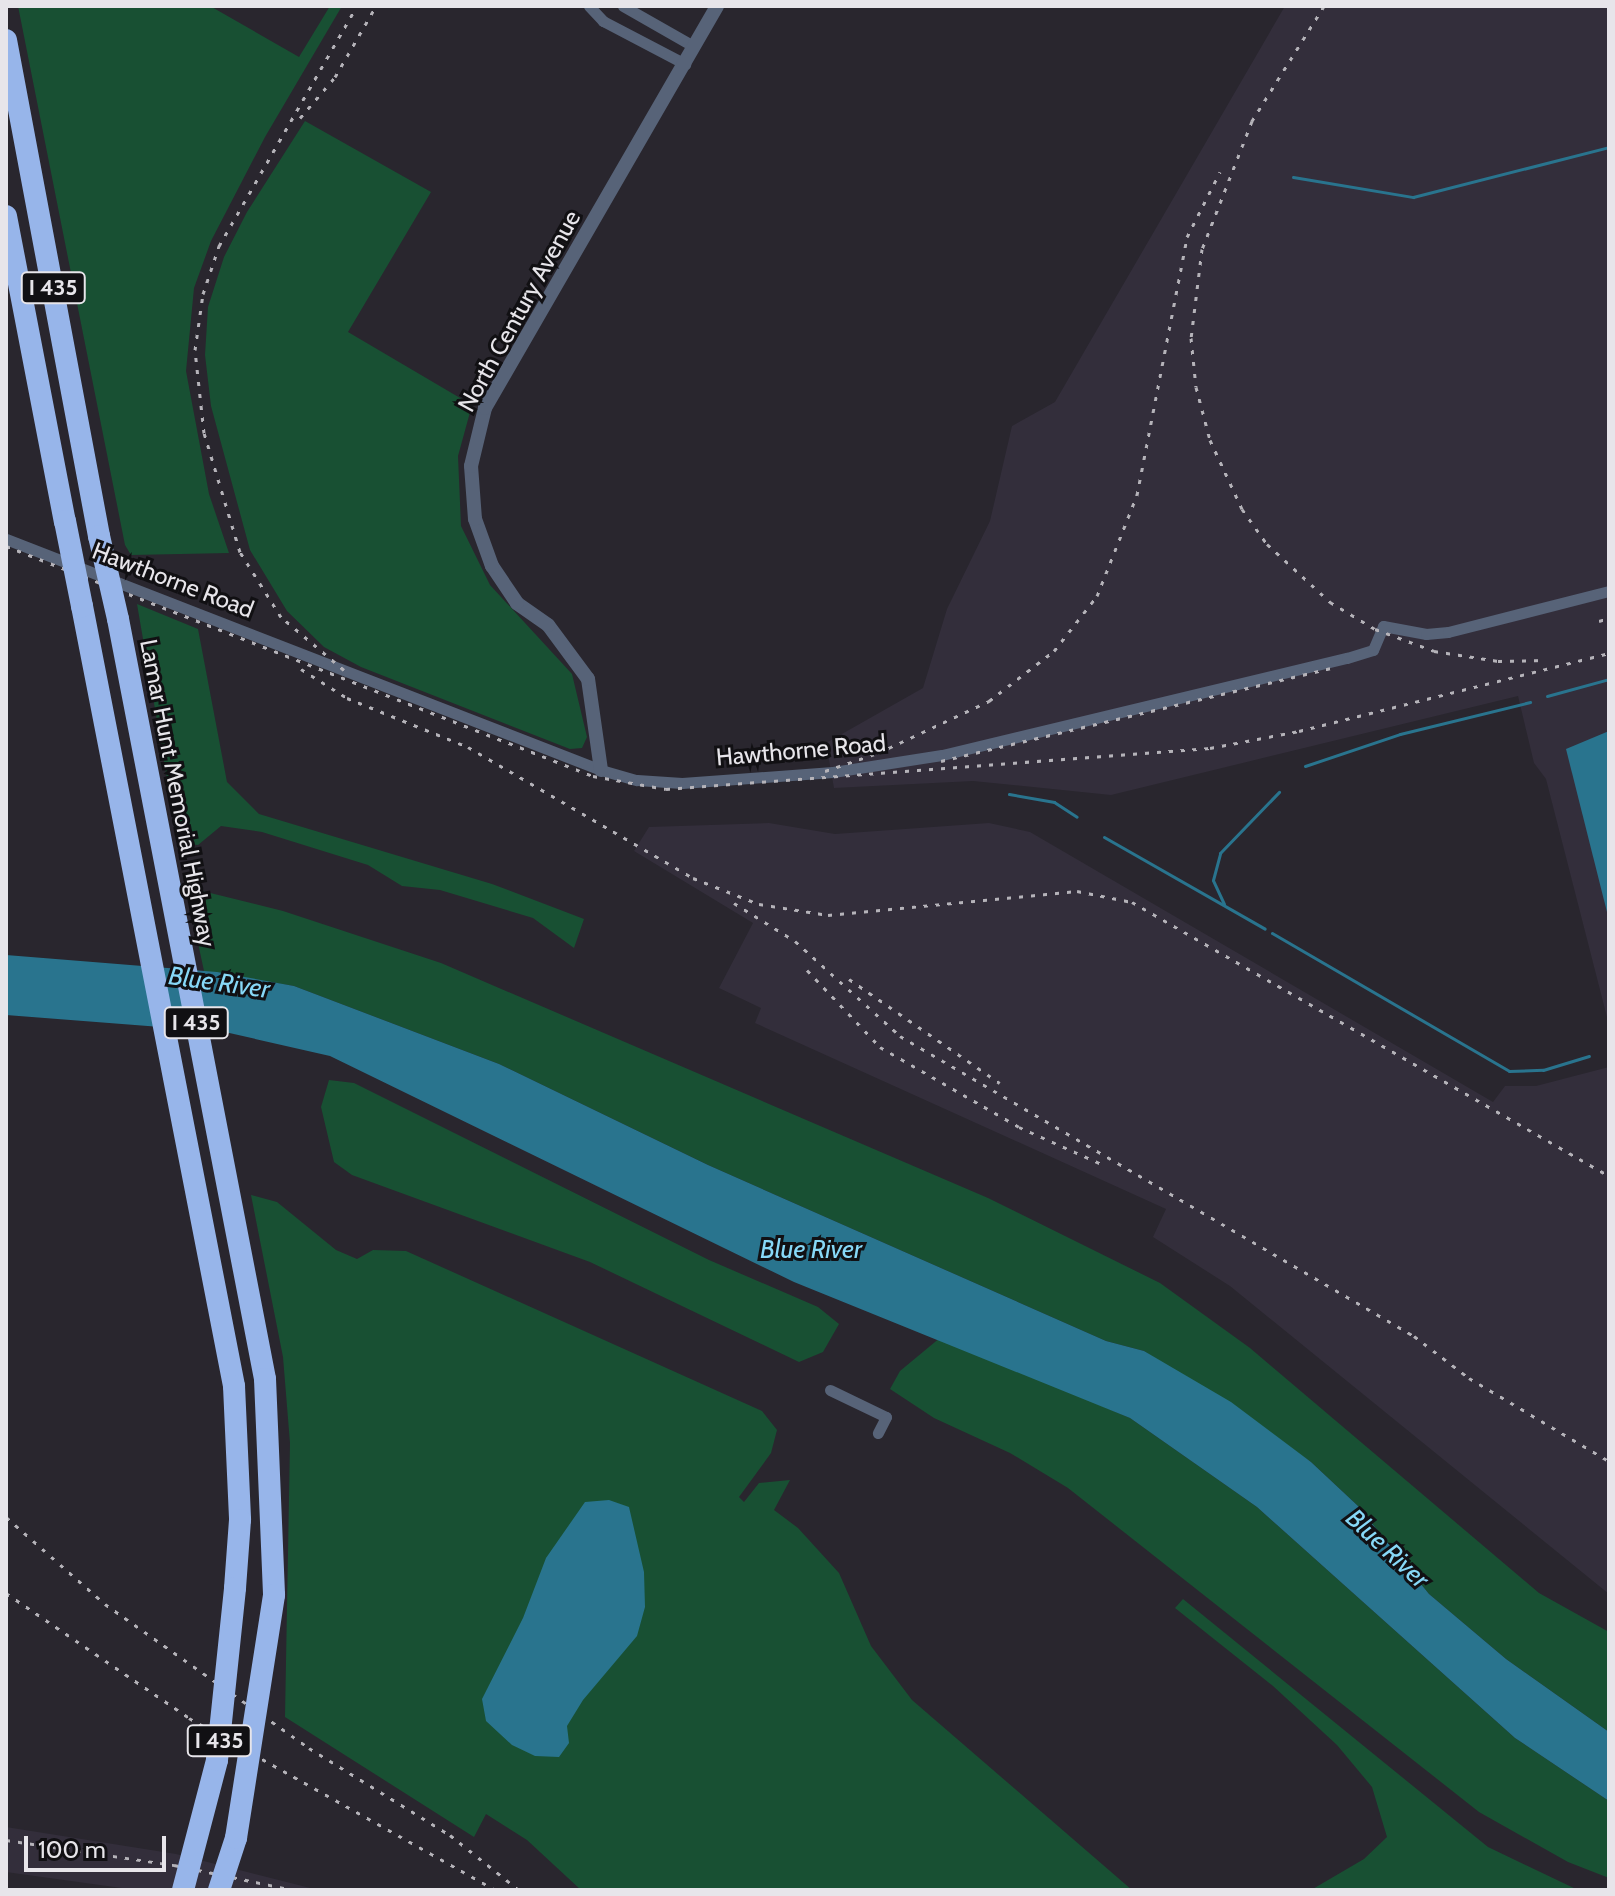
<!DOCTYPE html>
<style>
body{margin:0}
#map{position:relative;width:1615px;height:1896px;overflow:hidden;background:#29262e;font-family:Cabin,sans-serif}
div>[style]{position:absolute}
.built>*{inset:0;background:#332e3b}
.green>*{inset:0;background:#185033}
.water>*{inset:0;background:#29748e}
.stream>*{height:3px;margin:-1.5px;padding:0 1.5px;transform-origin:1.5px;border-radius:1.5px;background:#29748e}
.minor>*{height:11px;margin:-5.5px;padding:0 5.5px;transform-origin:5.5px;border-radius:5.5px;background:#576378}
.tertiary>*{height:14px;margin:-7px;padding:0 7px;transform-origin:7px;border-radius:7px;background:#576378}
.motorway>*{height:22px;margin:-11px;padding:0 11px;transform-origin:11px;border-radius:11px;background:#97b5ea}
.rail>*{height:3px;margin-top:-1.5px;transform-origin:0;background:repeating-linear-gradient(90deg,#b5b3b9 0 4px,transparent 0 12px)}
.motorway-bridge>*{height:22px;margin:-11px;padding:0 11px;transform-origin:11px;border-radius:11px;background:#97b5ea}
span{translate:-50% -50%;white-space:nowrap;text-align:center;line-height:1.15;-webkit-text-stroke:6px #111013;paint-order:stroke}
.shield-label span{padding:2px 6px;background:#111013;border:2px solid;border-radius:6px;-webkit-text-stroke-width:0}
.shield-label{font-size:22px;color:#e7e5ea;font-weight:700}
.street-label{font-size:24px;color:#e7e5ea}
.water-label{font-size:26px;color:#87d8f7;font-style:italic}
.frame{position:absolute;inset:0;border:8px solid #e7e5ea;pointer-events:none}
.scale{position:absolute;left:24px;top:1836px;width:142px;height:36px;box-sizing:border-box;border:4px solid #e7e5ea;border-top:0;padding-left:10px;font-size:24px;line-height:28px;white-space:nowrap;color:#e7e5ea;-webkit-text-stroke:6px #111013;paint-order:stroke}
</style>
<div id="map">
<div class="built">
<i style="clip-path:polygon(1285px 6px,1609px 6px,1609px 1025px,1546px 779px,1534px 763px,1518px 696px,1111px 795px,973px 781px,834px 788px,826px 743px,923px 688px,947px 609px,990px 521px,1012px 426px,1055px 402px)"></i>
<i style="clip-path:polygon(769px 823px,835px 834px,989px 823px,1030px 832px,1493px 1102px,1505px 1086px,1536px 1086px,1609px 1067px,1609px 1594px,1230px 1286px,1153px 1237px,1166px 1209px,755px 1023px,761px 1008px,719px 988px,753px 923px,634px 851px,649px 827px)"></i>
<i style="clip-path:polygon(6px 1827px,176px 1854px,318px 1890px,136px 1890px,6px 1872px)"></i>
</div>
<div class="green">
<i style="clip-path:polygon(18px 6px,210px 6px,299px 57px,330px 6px,342px 6px,265px 137px,211px 241px,194px 288px,186px 371px,209px 494px,229px 553px,131px 555px,125px 545px)"></i>
<i style="clip-path:polygon(305px 121px,431px 192px,348px 332px,472px 405px,458px 456px,461px 526px,490px 585px,572px 674px,587px 737px,582px 748px,570px 749px,361px 667px,324px 647px,287px 611px,250px 550px,211px 406px,205px 355px,208px 307px,224px 257px,247px 212px)"></i>
<i style="clip-path:polygon(137px 604px,198px 629px,227px 782px,259px 814px,492px 884px,584px 919px,574px 948px,533px 918px,440px 890px,402px 886px,368px 865px,262px 832px,221px 826px,198px 845px,178px 843px)"></i>
<i style="clip-path:polygon(186px 887px,283px 911px,441px 963px,988px 1198px,1160px 1283px,1250px 1348px,1539px 1593px,1609px 1632px,1609px 1732px,1506px 1659px,1429px 1594px,1358px 1506px,1311px 1462px,1144px 1351px,1106px 1341px,708px 1165px,499px 1064px,294px 986px,204px 971px)"></i>
<i style="clip-path:polygon(329px 1080px,354px 1083px,709px 1260px,818px 1307px,839px 1324px,823px 1352px,799px 1362px,590px 1262px,352px 1175px,334px 1162px,321px 1107px)"></i>
<i style="clip-path:polygon(251px 1195px,277px 1202px,336px 1250px,357px 1259px,373px 1250px,406px 1251px,762px 1411px,777px 1430px,771px 1453px,739px 1497px,744px 1502px,759px 1483px,790px 1480px,774px 1510px,798px 1528px,839px 1573px,871px 1646px,912px 1700px,1132px 1890px,581px 1890px,527px 1840px,486px 1814px,474px 1837px,285px 1717px,290px 1443px,283px 1357px)"></i>
<i style="clip-path:polygon(941px 1337px,1130px 1418px,1257px 1507px,1515px 1738px,1609px 1801px,1609px 1878px,1568px 1862px,1479px 1812px,1068px 1488px,1010px 1453px,934px 1418px,890px 1389px,900px 1371px)"></i>
<i style="clip-path:polygon(1183px 1599px,1488px 1847px,1578px 1890px,1311px 1890px,1364px 1859px,1387px 1837px,1372px 1787px,1337px 1745px,1273px 1686px,1175px 1608px)"></i>
</div>
<div class="water">
<i style="clip-path:polygon(1609px 731px,1609px 920px,1566px 749px)"></i>
<i style="clip-path:polygon(6px 955px,217px 972px,294px 986px,499px 1064px,708px 1165px,1106px 1341px,1144px 1351px,1231px 1402px,1311px 1462px,1358px 1506px,1429px 1594px,1506px 1659px,1609px 1732px,1609px 1801px,1515px 1738px,1257px 1507px,1130px 1418px,794px 1282px,330px 1056px,225px 1032px,6px 1015px)"></i>
<i style="clip-path:polygon(609px 1500px,629px 1507px,644px 1572px,645px 1607px,637px 1636px,583px 1700px,567px 1726px,569px 1743px,559px 1757px,535px 1756px,512px 1745px,486px 1721px,482px 1699px,523px 1618px,546px 1558px,585px 1502px)"></i>
</div>
<div class="stream">
<i style="left:1293px;top:177px;width:122px;rotate:9.5deg"></i>
<i style="left:1413px;top:197px;width:202px;rotate:-14.3deg"></i>
<i style="left:1547px;top:696px;width:64px;rotate:-15.3deg"></i>
<i style="left:1305px;top:766px;width:100px;rotate:-18.6deg"></i>
<i style="left:1400px;top:734px;width:134px;rotate:-13.8deg"></i>
<i style="left:1009px;top:794px;width:46px;rotate:10.1deg"></i>
<i style="left:1054px;top:802px;width:27px;rotate:33deg"></i>
<i style="left:1104px;top:837px;width:185px;rotate:29.7deg"></i>
<i style="left:1224px;top:904px;width:26px;rotate:-115deg"></i>
<i style="left:1213px;top:880px;width:28px;rotate:-75deg"></i>
<i style="left:1220px;top:853px;width:85px;rotate:-46deg"></i>
<i style="left:1272px;top:933px;width:274px;rotate:30.2deg"></i>
<i style="left:1509px;top:1071px;width:34px;rotate:-2deg"></i>
<i style="left:1543px;top:1070px;width:48px;rotate:-16.9deg"></i>
</div>
<div class="minor">
<i style="left:589px;top:6px;width:21px;rotate:47deg"></i>
<i style="left:603px;top:21px;width:93px;rotate:27.7deg"></i>
<i style="left:623px;top:6px;width:81px;rotate:29.7deg"></i>
<i style="left:6px;top:539px;width:638px;rotate:21.22deg"></i>
<i style="left:601px;top:770px;width:37px;rotate:16deg"></i>
<i style="left:637px;top:780px;width:45px;rotate:3.8deg"></i>
<i style="left:682px;top:783px;width:151px;rotate:-4.2deg"></i>
<i style="left:833px;top:772px;width:110px;rotate:-8.9deg"></i>
<i style="left:942px;top:755px;width:416px;rotate:-13.5deg"></i>
<i style="left:1347px;top:658px;width:27px;rotate:-17deg"></i>
<i style="left:1373px;top:650px;width:26px;rotate:-67deg"></i>
<i style="left:1383px;top:626px;width:44px;rotate:10.5deg"></i>
<i style="left:1426px;top:634px;width:22px;rotate:-5deg"></i>
<i style="left:1448px;top:632px;width:166px;rotate:-14.3deg"></i>
<i style="left:830px;top:1390px;width:62px;rotate:25.7deg"></i>
<i style="left:886px;top:1417px;width:18px;rotate:117deg"></i>
</div>
<div class="tertiary">
<i style="left:601px;top:770px;width:92px;rotate:-98.1deg"></i>
<i style="left:588px;top:679px;width:67px;rotate:-126.5deg"></i>
<i style="left:548px;top:625px;width:38px;rotate:-145deg"></i>
<i style="left:517px;top:603px;width:45px;rotate:-124deg"></i>
<i style="left:492px;top:566px;width:50px;rotate:-109.9deg"></i>
<i style="left:475px;top:519px;width:53px;rotate:-94.3deg"></i>
<i style="left:471px;top:466px;width:60px;rotate:-76.4deg"></i>
<i style="left:485px;top:408px;width:464px;rotate:-60deg"></i>
</div>
<div class="motorway">
<i style="left:6px;top:40px;width:505px;rotate:79.38deg"></i>
<i style="left:6px;top:216px;width:311px;rotate:79.1deg"></i>
<i style="left:82px;top:606px;width:795px;rotate:78.97deg"></i>
<i style="left:234px;top:1386px;width:134px;rotate:87.4deg"></i>
<i style="left:240px;top:1520px;width:68px;rotate:94.2deg"></i>
<i style="left:118px;top:619px;width:774px;rotate:79.05deg"></i>
<i style="left:265px;top:1379px;width:216px;rotate:87.6deg"></i>
</div>
<div class="rail">
<i style="left:1324px;top:6px;width:136px;rotate:122.1deg"></i>
<i style="left:1252px;top:121px;width:137px;rotate:111.3deg"></i>
<i style="left:1202px;top:249px;width:90px;rotate:97deg"></i>
<i style="left:1191px;top:338px;width:49px;rotate:84.2deg"></i>
<i style="left:1196px;top:387px;width:55px;rotate:75.2deg"></i>
<i style="left:1210px;top:440px;width:76px;rotate:65.1deg"></i>
<i style="left:1242px;top:509px;width:43px;rotate:54.5deg"></i>
<i style="left:1267px;top:544px;width:86px;rotate:42.6deg"></i>
<i style="left:1330px;top:602px;width:52px;rotate:31deg"></i>
<i style="left:1375px;top:629px;width:63px;rotate:20.4deg"></i>
<i style="left:1434px;top:651px;width:65px;rotate:8.9deg"></i>
<i style="left:1498px;top:661px;width:48px;rotate:-1.2deg"></i>
<i style="left:300px;top:118px;width:54px;rotate:-49.5deg"></i>
<i style="left:335px;top:77px;width:82px;rotate:-60deg"></i>
<i style="left:6px;top:546px;width:630px;rotate:21.4deg"></i>
<i style="left:593px;top:776px;width:74px;rotate:10.1deg"></i>
<i style="left:666px;top:789px;width:546px;rotate:-4.31deg"></i>
<i style="left:1210px;top:748px;width:91px;rotate:-10.8deg"></i>
<i style="left:1299px;top:731px;width:320px;rotate:-14.1deg"></i>
<i style="left:1599px;top:621px;width:10px;rotate:-17deg"></i>
<i style="left:301px;top:669px;width:54px;rotate:32.2deg"></i>
<i style="left:347px;top:698px;width:131px;rotate:22deg"></i>
<i style="left:468px;top:747px;width:260px;rotate:30.2deg"></i>
<i style="left:693px;top:878px;width:71px;rotate:21.5deg"></i>
<i style="left:759px;top:904px;width:70px;rotate:9.1deg"></i>
<i style="left:828px;top:915px;width:250px;rotate:-5.5deg"></i>
<i style="left:1077px;top:891px;width:56px;rotate:11.3deg"></i>
<i style="left:1132px;top:902px;width:550px;rotate:29.87deg"></i>
<i style="left:344px;top:670px;width:82px;rotate:-139.9deg"></i>
<i style="left:281px;top:617px;width:77px;rotate:-122.2deg"></i>
<i style="left:240px;top:552px;width:124px;rotate:-106.8deg"></i>
<i style="left:204px;top:433px;width:83px;rotate:-96.2deg"></i>
<i style="left:195px;top:350px;width:57px;rotate:-81.9deg"></i>
<i style="left:203px;top:294px;width:51px;rotate:-71.6deg"></i>
<i style="left:219px;top:246px;width:277px;rotate:-60.1deg"></i>
<i style="left:941px;top:761px;width:400px;rotate:-13.4deg"></i>
<i style="left:825px;top:771px;width:56px;rotate:-18.8deg"></i>
<i style="left:878px;top:753px;width:123px;rotate:-25.1deg"></i>
<i style="left:989px;top:701px;width:82px;rotate:-37.6deg"></i>
<i style="left:1054px;top:651px;width:70px;rotate:-52deg"></i>
<i style="left:1097px;top:596px;width:109px;rotate:-68.4deg"></i>
<i style="left:1137px;top:495px;width:263px;rotate:-79deg"></i>
<i style="left:1187px;top:237px;width:73px;rotate:-63.1deg"></i>
<i style="left:734px;top:903px;width:72px;rotate:31.9deg"></i>
<i style="left:795px;top:941px;width:142px;rotate:42.1deg"></i>
<i style="left:900px;top:1036px;width:595px;rotate:30.27deg"></i>
<i style="left:1414px;top:1336px;width:69px;rotate:37.4deg"></i>
<i style="left:1469px;top:1378px;width:163px;rotate:30.7deg"></i>
<i style="left:807px;top:970px;width:106px;rotate:46.5deg"></i>
<i style="left:880px;top:1047px;width:160px;rotate:29.9deg"></i>
<i style="left:1019px;top:1127px;width:95px;rotate:24.1deg"></i>
<i style="left:849px;top:979px;width:183px;rotate:34.6deg"></i>
<i style="left:6px;top:1517px;width:132px;rotate:41.3deg"></i>
<i style="left:105px;top:1604px;width:250px;rotate:35.2deg"></i>
<i style="left:309px;top:1748px;width:166px;rotate:31.7deg"></i>
<i style="left:450px;top:1835px;width:88px;rotate:38.6deg"></i>
<i style="left:6px;top:1593px;width:222px;rotate:34.3deg"></i>
<i style="left:189px;top:1718px;width:352px;rotate:29.3deg"></i>
<i style="left:6px;top:1840px;width:170px;rotate:8.5deg"></i>
<i style="left:174px;top:1865px;width:123px;rotate:11.8deg"></i>
</div>
<div class="motorway-bridge">
<i style="left:65px;top:521px;width:87px;rotate:78.7deg"></i>
<i style="left:99px;top:536px;width:85px;rotate:77.1deg"></i>
<i style="left:183px;top:1890px;width:134px;rotate:-75.3deg"></i>
<i style="left:217px;top:1760px;width:173px;rotate:-84deg"></i>
<i style="left:219px;top:1890px;width:55px;rotate:-71.9deg"></i>
<i style="left:236px;top:1838px;width:246px;rotate:-81.1deg"></i>
</div>
<div class="shield-label">
<span style="left:53px;top:288px">I 435</span>
<span style="left:196px;top:1023px">I 435</span>
<span style="left:219px;top:1741px">I 435</span>
</div>
<div class="street-label">
<span style="left:519px;top:311px;rotate:-61deg">North Century Avenue</span>
<span style="left:173px;top:580px;rotate:21deg">Hawthorne Road</span>
<span style="left:801px;top:750px;rotate:-5deg">Hawthorne Road</span>
<span style="left:178px;top:793px;rotate:79deg">Lamar Hunt Memorial Highway</span>
</div>
<div class="water-label">
<span style="left:219px;top:983px;rotate:8deg">Blue River</span>
<span style="left:811px;top:1250px">Blue River</span>
<span style="left:1387px;top:1549px;rotate:43deg">Blue River</span>
</div>
<div class="frame"></div>
<div class="scale">100 m</div>
</div>
